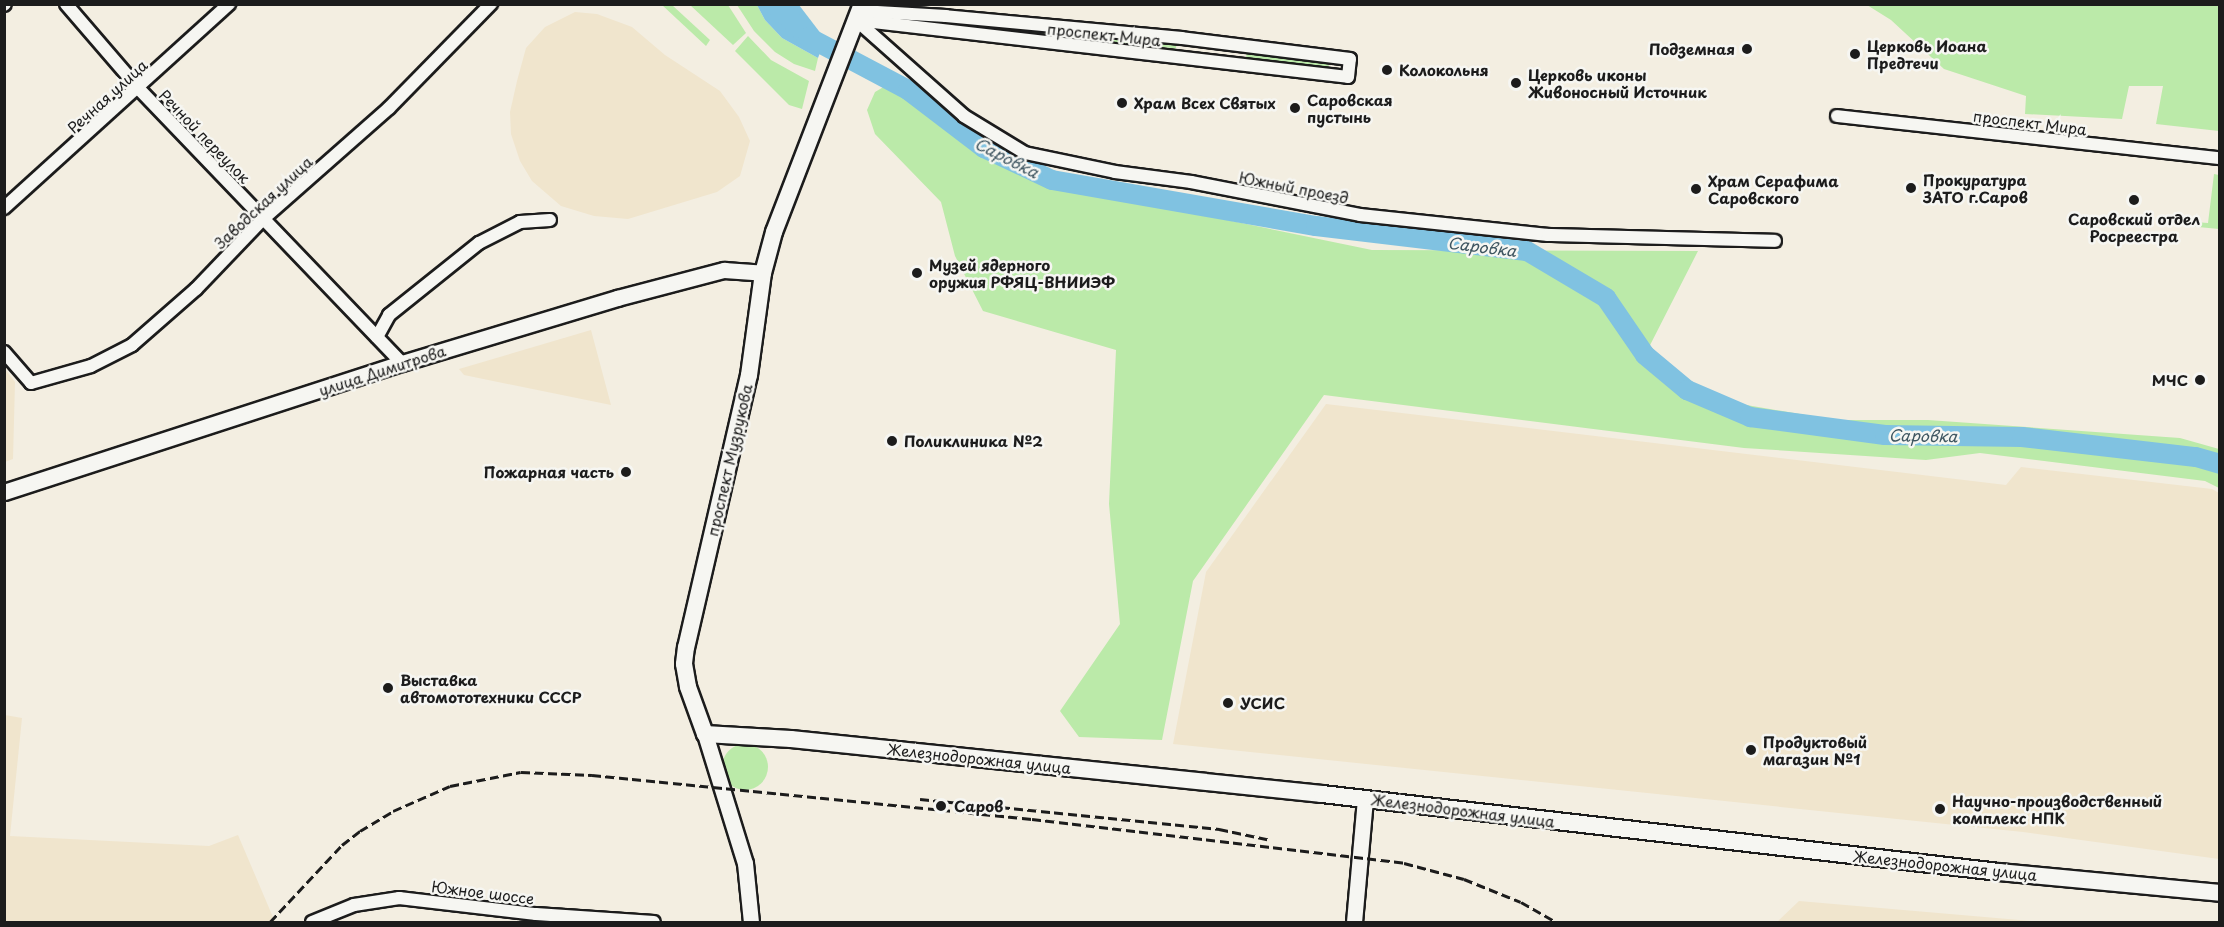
<!DOCTYPE html>
<meta charset="utf-8">
<style>
body{margin:0}
#map{position:relative;width:2224px;height:927px;overflow:hidden;background:#f3eee1;font-family:"Playpen Sans",sans-serif}
div>[style]{position:absolute}
.built>*{inset:0;background:#f0e5cd}
.green>*{inset:0;background:#bbeaa9;transform-origin:0 0}
.round{border-radius:50%}
.water>*{inset:0;background:#80c2e1}
.river>*{height:20px;margin:-10px;padding:0 10px;transform-origin:10px;border-radius:10px;background:#80c2e1}
.roads{filter:drop-shadow(2px 0 #1c1c1c) drop-shadow(-2px 0 #1c1c1c) drop-shadow(0 2px #1c1c1c) drop-shadow(0 -2px #1c1c1c)}
.minor>*{height:12px;margin:-6px;padding:0 6px;transform-origin:6px;border-radius:6px;background:#f6f6f2}
.tertiary>*{height:15px;margin:-7.5px;padding:0 7.5px;transform-origin:7.5px;border-radius:7.5px;background:#f6f6f2}
.secondary>*{height:16px;margin:-8px;padding:0 8px;transform-origin:8px;border-radius:8px;background:#f6f6f2}
.rail>*{height:3px;margin-top:-1.5px;transform-origin:0;background:repeating-linear-gradient(90deg,#1c1c1c 0 9px,transparent 0 13.5px)}
.dots>*{width:16px;height:16px;translate:-50% -50%;box-sizing:border-box;border:3px solid #f6f6f2;border-radius:50%}
span{translate:-50% -50%;white-space:nowrap;text-align:center;line-height:1.15;-webkit-text-stroke:5px #f6f6f2;paint-order:stroke}
.street-label{font-size:15px;color:#1c1c1c}
.poi-label{font-size:15px;color:#1c1c1c;font-weight:700}
.left{translate:0 -50%;text-align:left}
.right{translate:-100% -50%;text-align:right}
.water-label{font-size:16px;color:#3f5661;font-style:italic}
.frame{position:absolute;inset:0;border:6px solid #1c1c1c;pointer-events:none}
</style>
<div id="map">
<div class="built">
<i style="clip-path:polygon(575px 12px,597px 14px,632px 27px,665px 55px,720px 91px,739px 117px,750px 141px,740px 176px,717px 192px,628px 219px,594px 216px,561px 206px,532px 181px,520px 161px,511px 134px,510px 112px,517px 81px,526px 48px,545px 27px)"></i>
<i style="clip-path:polygon(591px 330px,611px 405px,464px 375px,459px 369px)"></i>
<i style="clip-path:polygon(5px 369px,15px 382px,13px 459px,5px 462px)"></i>
<i style="clip-path:polygon(1326px 404px,2006px 485px,2021px 467px,2212px 489px,2219px 493px,2219px 859px,2023px 832px,1173px 744px,1206px 572px)"></i>
<i style="clip-path:polygon(5px 715px,22px 718px,10px 836px,209px 846px,238px 835px,275px 922px,5px 922px)"></i>
<i style="clip-path:polygon(1799px 901px,2044px 922px,1777px 922px)"></i>
</div>
<div class="green">
<i style="clip-path:polygon(662px 5px,672px 5px,710px 40px,706px 46px)"></i>
<i style="clip-path:polygon(690px 5px,728px 5px,746px 33px,733px 45px)"></i>
<i style="clip-path:polygon(737px 5px,757px 5px,765px 20px,782px 38px,818px 58px,815px 71px,794px 64px,775px 52px,754px 31px)"></i>
<i style="clip-path:polygon(1867px 5px,2219px 5px,2219px 131px,2156px 124px,2163px 86px,2129px 86px,2122px 119px,2025px 114px,2026px 96px,1944px 69px,1891px 20px)"></i>
<i style="clip-path:polygon(992px 25px,1089px 33px,1088px 40px,991px 31px)"></i>
<i style="left:1096px;top:34px;width:81px;height:6px;rotate:6deg"></i>
<i style="clip-path:polygon(748px 36px,771px 60px,809px 81px,802px 109px,789px 105px,735px 51px)"></i>
<i style="left:1247px;top:51px;width:83px;height:8px;rotate:8deg"></i>
<i style="clip-path:polygon(892px 82px,1028px 179px,1372px 250px,1698px 251px,1645px 355px,1723px 401px,1835px 420px,1928px 420px,2180px 438px,2219px 449px,2219px 488px,2205px 481px,1980px 453px,1926px 460px,1744px 448px,1324px 395px,1193px 581px,1162px 740px,1079px 737px,1060px 711px,1120px 624px,1109px 504px,1116px 350px,983px 311px,955px 256px,941px 202px,875px 134px,867px 110px,875px 92px)"></i>
<i style="clip-path:polygon(2214px 174px,2219px 175px,2219px 229px,2167px 224px,2167px 220px,2208px 223px)"></i>
<i class="round" style="left:722px;top:744px;width:46px;height:46px"></i>
</div>
<div class="water">
<i style="clip-path:polygon(757px 5px,799px 5px,825px 39px,818px 58px,782px 38px,765px 20px)"></i>
</div>
<div class="river">
<i style="left:774px;top:4px;width:47px;rotate:44.1deg"></i>
<i style="left:808px;top:37px;width:113px;rotate:27.9deg"></i>
<i style="left:908px;top:90px;width:96px;rotate:37.3deg"></i>
<i style="left:984px;top:148px;width:75px;rotate:25.2deg"></i>
<i style="left:1052px;top:180px;width:268px;rotate:9.9deg"></i>
<i style="left:1316px;top:226px;width:212px;rotate:6.8deg"></i>
<i style="left:1527px;top:251px;width:92px;rotate:30.7deg"></i>
<i style="left:1606px;top:298px;width:69px;rotate:55.6deg"></i>
<i style="left:1645px;top:355px;width:55px;rotate:39.8deg"></i>
<i style="left:1687px;top:390px;width:69px;rotate:23.2deg"></i>
<i style="left:1750px;top:417px;width:136px;rotate:7.6deg"></i>
<i style="left:1885px;top:435px;width:137px;rotate:0.8deg"></i>
<i style="left:2022px;top:437px;width:175px;rotate:6.6deg"></i>
<i style="left:2196px;top:457px;width:25px;rotate:16deg"></i>
</div>
<div class="roads">
<div class="minor">
<i style="left:66px;top:4px;width:112px;rotate:49.3deg"></i>
<i style="left:139px;top:89px;width:380px;rotate:46.2deg"></i>
<i style="left:4px;top:5px;width:1px;rotate:-45deg"></i>
<i style="left:856px;top:20px;width:495px;rotate:6.6deg"></i>
<i style="left:1348px;top:77px;width:18px;rotate:-84deg"></i>
<i style="left:1350px;top:59px;width:169px;rotate:-172.9deg"></i>
<i style="left:1182px;top:38px;width:237px;rotate:-174.7deg"></i>
<i style="left:946px;top:16px;width:86px;rotate:-176.7deg"></i>
<i style="left:856px;top:20px;width:144px;rotate:41.6deg"></i>
<i style="left:964px;top:116px;width:71px;rotate:31.2deg"></i>
<i style="left:1025px;top:153px;width:92px;rotate:11.9deg"></i>
<i style="left:1115px;top:172px;width:77px;rotate:7.5deg"></i>
<i style="left:1191px;top:182px;width:172px;rotate:11deg"></i>
<i style="left:1360px;top:215px;width:189px;rotate:6.1deg"></i>
<i style="left:1548px;top:235px;width:227px;rotate:1.5deg"></i>
<i style="left:1837px;top:116px;width:385px;rotate:6.3deg"></i>
<i style="left:4px;top:208px;width:304px;rotate:-42.2deg"></i>
<i style="left:377px;top:337px;width:25px;rotate:-61deg"></i>
<i style="left:389px;top:315px;width:115px;rotate:-38.7deg"></i>
<i style="left:479px;top:243px;width:46px;rotate:-27.1deg"></i>
<i style="left:520px;top:222px;width:30px;rotate:-4deg"></i>
<i style="left:4px;top:352px;width:41px;rotate:48.9deg"></i>
<i style="left:31px;top:383px;width:62px;rotate:-15.8deg"></i>
<i style="left:91px;top:366px;width:46px;rotate:-27.1deg"></i>
<i style="left:132px;top:345px;width:85px;rotate:-41.2deg"></i>
<i style="left:196px;top:289px;width:97px;rotate:-46.3deg"></i>
<i style="left:263px;top:219px;width:168px;rotate:-41.4deg"></i>
<i style="left:389px;top:108px;width:146px;rotate:-45.6deg"></i>
<i style="left:312px;top:922px;width:45px;rotate:-22deg"></i>
<i style="left:354px;top:905px;width:46px;rotate:-8.8deg"></i>
<i style="left:399px;top:898px;width:138px;rotate:6.7deg"></i>
<i style="left:536px;top:914px;width:118px;rotate:3.9deg"></i>
</div>
<div class="tertiary">
<i style="left:4px;top:492px;width:418px;rotate:-18deg"></i>
<i style="left:402px;top:363px;width:225px;rotate:-16.8deg"></i>
<i style="left:617px;top:298px;width:111px;rotate:-14.7deg"></i>
<i style="left:724px;top:270px;width:39px;rotate:4deg"></i>
<i style="left:705px;top:734px;width:135px;rotate:72.8deg"></i>
<i style="left:745px;top:863px;width:59px;rotate:84.2deg"></i>
<i style="left:1354px;top:922px;width:124px;rotate:-84.9deg"></i>
</div>
<div class="secondary">
<i style="left:862px;top:4px;width:244px;rotate:111.1deg"></i>
<i style="left:774px;top:232px;width:42px;rotate:105deg"></i>
<i style="left:763px;top:273px;width:103px;rotate:97.8deg"></i>
<i style="left:749px;top:375px;width:279px;rotate:103deg"></i>
<i style="left:686px;top:647px;width:17px;rotate:97deg"></i>
<i style="left:684px;top:664px;width:23px;rotate:80deg"></i>
<i style="left:688px;top:687px;width:50px;rotate:70.1deg"></i>
<i style="left:705px;top:734px;width:86px;rotate:3.3deg"></i>
<i style="left:791px;top:739px;width:534px;rotate:5.91deg"></i>
<i style="left:1322px;top:794px;width:681px;rotate:6.57deg"></i>
<i style="left:1999px;top:872px;width:222px;rotate:5.4deg"></i>
</div>
</div>
<div class="rail">
<i style="left:920px;top:799px;width:301px;rotate:5.7deg"></i>
<i style="left:1219px;top:829px;width:53px;rotate:11.9deg"></i>
<i style="left:270px;top:922px;width:105px;rotate:-46.9deg"></i>
<i style="left:342px;top:845px;width:23px;rotate:-38deg"></i>
<i style="left:360px;top:831px;width:39px;rotate:-31deg"></i>
<i style="left:393px;top:811px;width:62px;rotate:-23.7deg"></i>
<i style="left:450px;top:786px;width:72px;rotate:-11.2deg"></i>
<i style="left:521px;top:772px;width:71px;rotate:2.4deg"></i>
<i style="left:592px;top:775px;width:442px;rotate:5.7deg"></i>
<i style="left:1032px;top:819px;width:375px;rotate:6.7deg"></i>
<i style="left:1404px;top:863px;width:62px;rotate:14.9deg"></i>
<i style="left:1464px;top:879px;width:61px;rotate:22deg"></i>
<i style="left:1521px;top:902px;width:40px;rotate:29.7deg"></i>
</div>
<div class="dots">
<i style="left:1747px;top:49px;background:#1c1c1c"></i>
<i style="left:1855px;top:54px;background:#1c1c1c"></i>
<i style="left:1387px;top:70px;background:#1c1c1c"></i>
<i style="left:1516px;top:83px;background:#1c1c1c"></i>
<i style="left:1122px;top:103px;background:#1c1c1c"></i>
<i style="left:1295px;top:108px;background:#1c1c1c"></i>
<i style="left:1911px;top:188px;background:#1c1c1c"></i>
<i style="left:1696px;top:189px;background:#1c1c1c"></i>
<i style="left:2134px;top:200px;background:#1c1c1c"></i>
<i style="left:917px;top:273px;background:#1c1c1c"></i>
<i style="left:2200px;top:380px;background:#1c1c1c"></i>
<i style="left:892px;top:441px;background:#1c1c1c"></i>
<i style="left:626px;top:472px;background:#1c1c1c"></i>
<i style="left:388px;top:688px;background:#1c1c1c"></i>
<i style="left:1228px;top:703px;background:#1c1c1c"></i>
<i style="left:1751px;top:750px;background:#1c1c1c"></i>
<i style="left:941px;top:806px;background:#1c1c1c"></i>
<i style="left:1940px;top:809px;background:#1c1c1c"></i>
</div>
<div class="street-label">
<span style="left:1104px;top:34px;rotate:6deg">проспект Мира</span>
<span style="left:107px;top:96px;rotate:-42deg">Речная улица</span>
<span style="left:2030px;top:122px;rotate:7deg">проспект Мира</span>
<span style="left:205px;top:136px;rotate:46deg">Речной переулок</span>
<span style="left:1294px;top:187px;rotate:11deg">Южный проезд</span>
<span style="left:263px;top:202px;rotate:-43deg">Заводская улица</span>
<span style="left:382px;top:370px;rotate:-18deg">улица Димитрова</span>
<span style="left:729px;top:460px;rotate:-77deg">проспект Музрукова</span>
<span style="left:979px;top:758px;rotate:6deg">Железнодорожная улица</span>
<span style="left:1463px;top:810px;rotate:7deg">Железнодорожная улица</span>
<span style="left:1945px;top:865px;rotate:6deg">Железнодорожная улица</span>
<span style="left:483px;top:892px;rotate:7deg">Южное шоссе</span>
</div>
<div class="poi-label">
<span class="left" style="left:1867px;top:54px">Церковь Иоана<br>Предтечи</span>
<span class="right" style="left:1735px;top:49px">Подземная</span>
<span class="left" style="left:1399px;top:70px">Колокольня</span>
<span class="left" style="left:1528px;top:83px">Церковь иконы<br>Живоносный Источник</span>
<span class="left" style="left:1307px;top:108px">Саровская<br>пустынь</span>
<span class="left" style="left:1134px;top:103px">Храм Всех Святых</span>
<span class="left" style="left:1923px;top:188px">Прокуратура<br>ЗАТО г.Саров</span>
<span class="left" style="left:1708px;top:189px">Храм Серафима<br>Саровского</span>
<span style="left:2134px;top:227px">Саровский отдел<br>Росреестра</span>
<span class="left" style="left:929px;top:273px">Музей ядерного<br>оружия РФЯЦ-ВНИИЭФ</span>
<span class="right" style="left:2188px;top:380px">МЧС</span>
<span class="left" style="left:904px;top:441px">Поликлиника №2</span>
<span class="right" style="left:614px;top:472px">Пожарная часть</span>
<span class="left" style="left:400px;top:688px">Выставка<br>автомототехники СССР</span>
<span class="left" style="left:1240px;top:703px">УСИС</span>
<span class="left" style="left:1763px;top:750px">Продуктовый<br>магазин №1</span>
<span class="left" style="left:1952px;top:809px">Научно-производственный<br>комплекс НПК</span>
<span class="left" style="left:954px;top:806px">Саров</span>
</div>
<div class="water-label">
<span style="left:1007px;top:157px;rotate:27deg">Саровка</span>
<span style="left:1482px;top:246px;rotate:7deg">Саровка</span>
<span style="left:1923px;top:435px;rotate:1deg">Саровка</span>
</div>
<div class="frame"></div>
</div>
